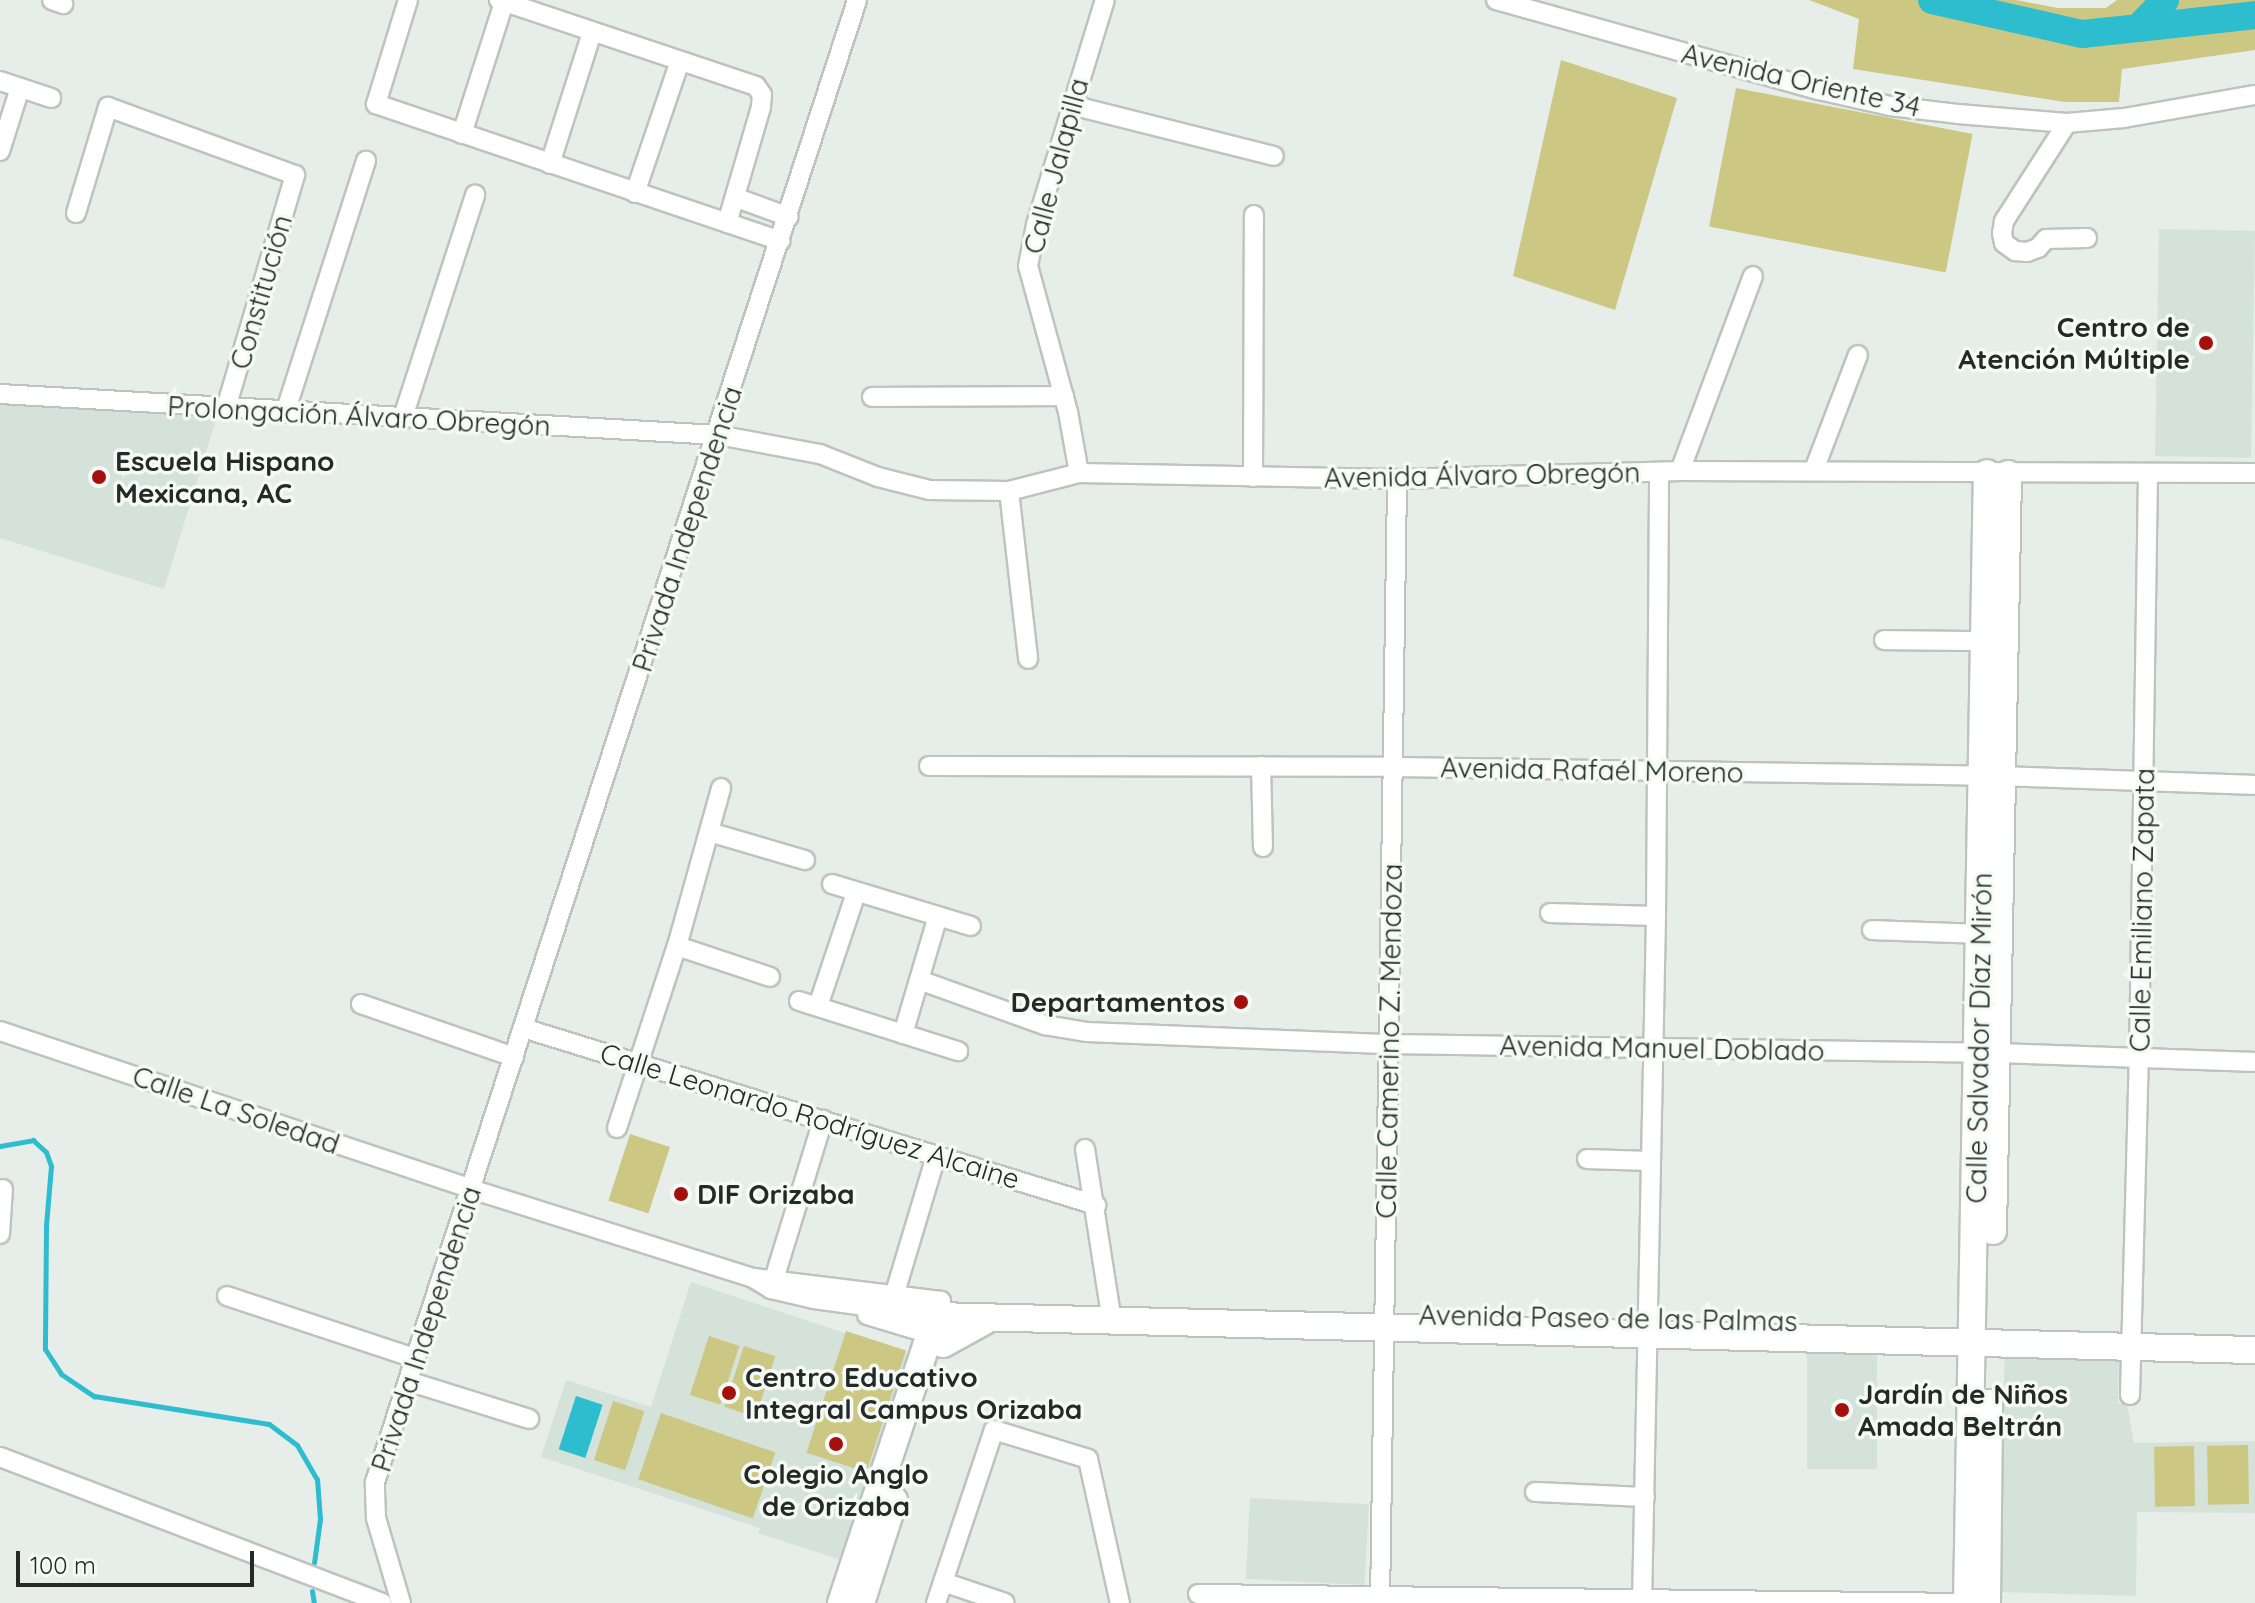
<!DOCTYPE html>
<meta charset="utf-8">
<style>
body{margin:0}
#map{position:relative;width:2255px;height:1603px;overflow:hidden;background:#e7ede9;font-family:Quicksand,sans-serif}
div>[style]{position:absolute}
.built>*{inset:0;background:#d5e2d9;transform-origin:0 0}
.green>*{inset:0;background:#ccc883;transform-origin:0 0}
.water>*{inset:0;background:#2ebdce;transform-origin:0 0}
.stream>*{height:5px;margin:-2.5px;padding:0 2.5px;transform-origin:2.5px;border-radius:2.5px;background:#2ebdce}
.river>*{height:28px;margin:-14px;padding:0 14px;transform-origin:14px;border-radius:14px;background:#2ebdce}
.roads{filter:drop-shadow(2px 0 #bdc3bf) drop-shadow(-2px 0 #bdc3bf) drop-shadow(0 2px #bdc3bf) drop-shadow(0 -2px #bdc3bf)}
.street>*{height:18px;margin:-9px;padding:0 9px;transform-origin:9px;border-radius:9px;background:#fff}
.secondary>*{height:26px;margin:-13px;padding:0 13px;transform-origin:13px;border-radius:13px;background:#fff}
.dots>*{width:22px;height:22px;translate:-50% -50%;box-sizing:border-box;border:4px solid #f4fbf6;border-radius:50%}
span{translate:-50% -50%;white-space:nowrap;text-align:center;line-height:1.15;-webkit-text-stroke:7px #f4fbf6;paint-order:stroke}
.street-label{font-size:28px;color:#262927}
.poi-label{font-size:28px;color:#262927;font-weight:700}
.right{translate:-100% -50%;text-align:right}
.left{translate:0 -50%;text-align:left}
.scale{position:absolute;left:16px;top:1551px;width:238px;height:36px;box-sizing:border-box;border:4px solid #262927;border-top:0;padding-left:10px;font-size:24px;line-height:28px;white-space:nowrap;color:#262927;-webkit-text-stroke:6px #f4fbf6;paint-order:stroke}
</style>
<div id="map">
<div class="built">
<i style="left:2159px;top:229px;width:96px;height:227px;rotate:1deg"></i>
<i style="clip-path:polygon(0 402px,217px 416px,164px 589px,0 538px)"></i>
<i style="clip-path:polygon(691px 1282px,914px 1356px,847px 1562px,758px 1533px,760px 1528px,541px 1457px,566px 1380px,651px 1407px)"></i>
<i style="clip-path:polygon(2005px 1348px,2119px 1352px,2118px 1403px,2127px 1404px,2134px 1443px,2255px 1441px,2255px 1513px,2137px 1512px,2136px 1596px,1997px 1592px)"></i>
<i style="left:1807px;top:1351px;width:70px;height:118px"></i>
<i style="left:1250px;top:1498px;width:119px;height:81px;rotate:3deg"></i>
</div>
<div class="green">
<i style="clip-path:polygon(1809px 0,2016px 0,2058px 8px,2106px 8px,2117px 0,2255px 0,2255px 50px,2122px 69px,2119px 102px,2065px 102px,1853px 69px,1859px 19px)"></i>
<i style="clip-path:polygon(1561px 60px,1677px 98px,1615px 310px,1513px 276px)"></i>
<i style="left:1736px;top:88px;width:241px;height:141px;rotate:11deg"></i>
<i style="left:630px;top:1134px;width:42px;height:70px;rotate:18deg"></i>
<i style="left:846px;top:1331px;width:63px;height:128px;rotate:18deg"></i>
<i style="left:709px;top:1336px;width:32px;height:62px;rotate:18deg"></i>
<i style="left:744px;top:1346px;width:33px;height:64px;rotate:18deg"></i>
<i style="left:613px;top:1401px;width:33px;height:62px;rotate:18deg"></i>
<i style="left:661px;top:1413px;width:121px;height:70px;rotate:19deg"></i>
<i style="left:2248px;top:1445px;width:59px;height:41px;rotate:89deg"></i>
<i style="left:2194px;top:1446px;width:60px;height:40px;rotate:89deg"></i>
</div>
<div class="water">
<i style="left:576px;top:1396px;width:28px;height:56px;rotate:18deg"></i>
</div>
<div class="stream">
<i style="left:0;top:1146px;width:34px;rotate:-10deg"></i>
<i style="left:33px;top:1140px;width:18px;rotate:43deg"></i>
<i style="left:46px;top:1152px;width:15px;rotate:70deg"></i>
<i style="left:51px;top:1166px;width:60px;rotate:94.8deg"></i>
<i style="left:46px;top:1226px;width:123px;rotate:90.5deg"></i>
<i style="left:45px;top:1349px;width:30px;rotate:57deg"></i>
<i style="left:61px;top:1374px;width:40px;rotate:34deg"></i>
<i style="left:94px;top:1396px;width:177px;rotate:9.1deg"></i>
<i style="left:269px;top:1424px;width:35px;rotate:37deg"></i>
<i style="left:297px;top:1445px;width:39px;rotate:60deg"></i>
<i style="left:317px;top:1479px;width:40px;rotate:85.7deg"></i>
<i style="left:320px;top:1519px;width:44px;rotate:97.8deg"></i>
<i style="left:312px;top:1591px;width:12px;rotate:81deg"></i>
</div>
<div class="river">
<i style="left:1932px;top:0;width:154px;rotate:12.8deg"></i>
<i style="left:2082px;top:34px;width:56px;rotate:-6.1deg"></i>
<i style="left:2138px;top:28px;width:39px;rotate:-46deg"></i>
<i style="left:2138px;top:28px;width:118px;rotate:-6.3deg"></i>
</div>
<div class="roads">
<div class="street">
<i style="left:52px;top:0;width:12px;rotate:20deg"></i>
<i style="left:408px;top:0;width:109px;rotate:107.1deg"></i>
<i style="left:376px;top:104px;width:427px;rotate:18.7deg"></i>
<i style="left:499px;top:0;width:271px;rotate:18.5deg"></i>
<i style="left:756px;top:86px;width:11px;rotate:56deg"></i>
<i style="left:762px;top:95px;width:12px;rotate:95deg"></i>
<i style="left:761px;top:107px;width:121px;rotate:106.3deg"></i>
<i style="left:1496px;top:0;width:335px;rotate:15.6deg"></i>
<i style="left:1819px;top:90px;width:73px;rotate:12.7deg"></i>
<i style="left:1890px;top:106px;width:68px;rotate:6.7deg"></i>
<i style="left:1958px;top:114px;width:109px;rotate:4.7deg"></i>
<i style="left:2067px;top:123px;width:57px;rotate:-5deg"></i>
<i style="left:2124px;top:118px;width:133px;rotate:-10deg"></i>
<i style="left:0;top:81px;width:54px;rotate:18.4deg"></i>
<i style="left:1071px;top:105px;width:209px;rotate:14.1deg"></i>
<i style="left:2067px;top:123px;width:117px;rotate:122.7deg"></i>
<i style="left:2004px;top:221px;width:12px;rotate:99deg"></i>
<i style="left:2002px;top:233px;width:10px;rotate:79deg"></i>
<i style="left:2004px;top:243px;width:14px;rotate:36deg"></i>
<i style="left:2015px;top:251px;width:12px;rotate:5deg"></i>
<i style="left:2027px;top:252px;width:12px;rotate:-20deg"></i>
<i style="left:2038px;top:248px;width:12px;rotate:-48deg"></i>
<i style="left:2046px;top:239px;width:41px;rotate:-1.4deg"></i>
<i style="left:462px;top:134px;width:139px;rotate:-72.3deg"></i>
<i style="left:0;top:151px;width:66px;rotate:-72.4deg"></i>
<i style="left:550px;top:164px;width:139px;rotate:-72.3deg"></i>
<i style="left:635px;top:193px;width:139px;rotate:-71.2deg"></i>
<i style="left:737px;top:198px;width:55px;rotate:20.1deg"></i>
<i style="left:76px;top:213px;width:111px;rotate:-73.2deg"></i>
<i style="left:108px;top:107px;width:199px;rotate:20deg"></i>
<i style="left:295px;top:175px;width:243px;rotate:106.5deg"></i>
<i style="left:0;top:394px;width:719px;rotate:3.27deg"></i>
<i style="left:718px;top:435px;width:104px;rotate:10.6deg"></i>
<i style="left:820px;top:454px;width:62px;rotate:21.6deg"></i>
<i style="left:878px;top:477px;width:53px;rotate:14.3deg"></i>
<i style="left:929px;top:490px;width:80px;rotate:0.7deg"></i>
<i style="left:1009px;top:491px;width:72px;rotate:-14.4deg"></i>
<i style="left:1079px;top:473px;width:318px;rotate:1.1deg"></i>
<i style="left:1397px;top:479px;width:283px;rotate:-1.6deg"></i>
<i style="left:1680px;top:471px;width:575px;rotate:0.2deg"></i>
<i style="left:872px;top:397px;width:192px;rotate:-0.3deg"></i>
<i style="left:285px;top:413px;width:265px;rotate:-72.2deg"></i>
<i style="left:402px;top:420px;width:237px;rotate:-72deg"></i>
<i style="left:1814px;top:470px;width:123px;rotate:-69.1deg"></i>
<i style="left:1680px;top:471px;width:208px;rotate:-69.5deg"></i>
<i style="left:1079px;top:473px;width:62px;rotate:-100.2deg"></i>
<i style="left:1068px;top:412px;width:151px;rotate:-105.3deg"></i>
<i style="left:1028px;top:266px;width:42px;rotate:-79deg"></i>
<i style="left:1036px;top:225px;width:235px;rotate:-73deg"></i>
<i style="left:1253px;top:477px;width:262px;rotate:-89.8deg"></i>
<i style="left:1009px;top:491px;width:169px;rotate:83.5deg"></i>
<i style="left:1884px;top:640px;width:100px;rotate:0.6deg"></i>
<i style="left:929px;top:766px;width:465px;rotate:0.1deg"></i>
<i style="left:1394px;top:767px;width:607px;rotate:0.85deg"></i>
<i style="left:2001px;top:776px;width:254px;rotate:2deg"></i>
<i style="left:1261px;top:766px;width:81px;rotate:88.6deg"></i>
<i style="left:709px;top:832px;width:100px;rotate:16.3deg"></i>
<i style="left:832px;top:884px;width:145px;rotate:16.8deg"></i>
<i style="left:1550px;top:913px;width:106px;rotate:1.6deg"></i>
<i style="left:1872px;top:930px;width:109px;rotate:2.1deg"></i>
<i style="left:677px;top:946px;width:98px;rotate:18.4deg"></i>
<i style="left:919px;top:980px;width:134px;rotate:19.7deg"></i>
<i style="left:1045px;top:1025px;width:43px;rotate:9.5deg"></i>
<i style="left:1087px;top:1032px;width:303px;rotate:2.3deg"></i>
<i style="left:1390px;top:1044px;width:609px;rotate:0.85deg"></i>
<i style="left:1999px;top:1053px;width:256px;rotate:2deg"></i>
<i style="left:799px;top:1001px;width:167px;rotate:17.5deg"></i>
<i style="left:361px;top:1004px;width:162px;rotate:19.1deg"></i>
<i style="left:818px;top:1006px;width:119px;rotate:-71.4deg"></i>
<i style="left:523px;top:1028px;width:600px;rotate:17.17deg"></i>
<i style="left:0;top:1031px;width:497px;rotate:18.5deg"></i>
<i style="left:471px;top:1189px;width:296px;rotate:17.5deg"></i>
<i style="left:753px;top:1278px;width:21px;rotate:31deg"></i>
<i style="left:771px;top:1289px;width:44px;rotate:13.1deg"></i>
<i style="left:814px;top:1299px;width:123px;rotate:7.9deg"></i>
<i style="left:936px;top:1316px;width:16px;rotate:-72deg"></i>
<i style="left:941px;top:1301px;width:189px;rotate:-173deg"></i>
<i style="left:903px;top:1034px;width:123px;rotate:-73.5deg"></i>
<i style="left:617px;top:1128px;width:192px;rotate:-71.8deg"></i>
<i style="left:677px;top:946px;width:164px;rotate:-74.4deg"></i>
<i style="left:1085px;top:1149px;width:175px;rotate:81.1deg"></i>
<i style="left:1587px;top:1159px;width:62px;rotate:1.8deg"></i>
<i style="left:0;top:1234px;width:45px;rotate:-86.2deg"></i>
<i style="left:771px;top:1289px;width:177px;rotate:-72.9deg"></i>
<i style="left:227px;top:1296px;width:198px;rotate:18.3deg"></i>
<i style="left:894px;top:1296px;width:146px;rotate:-73.3deg"></i>
<i style="left:867px;top:1315px;width:66px;rotate:16.8deg"></i>
<i style="left:408px;top:1381px;width:127px;rotate:17.4deg"></i>
<i style="left:2130px;top:1395px;width:335px;rotate:-88.5deg"></i>
<i style="left:2139px;top:1060px;width:587px;rotate:-89.12deg"></i>
<i style="left:0;top:1457px;width:409px;rotate:20.9deg"></i>
<i style="left:1535px;top:1492px;width:110px;rotate:2.6deg"></i>
<i style="left:943px;top:1582px;width:65px;rotate:18.7deg"></i>
<i style="left:1198px;top:1594px;width:770px;rotate:0.67deg"></i>
<i style="left:401px;top:1603px;width:89px;rotate:-106.4deg"></i>
<i style="left:376px;top:1518px;width:36px;rotate:-92deg"></i>
<i style="left:375px;top:1482px;width:1558px;rotate:-71.98deg"></i>
<i style="left:936px;top:1603px;width:182px;rotate:-71.5deg"></i>
<i style="left:994px;top:1430px;width:98px;rotate:17.1deg"></i>
<i style="left:1088px;top:1459px;width:148px;rotate:77.5deg"></i>
<i style="left:1380px;top:1603px;width:1124px;rotate:-89.13deg"></i>
<i style="left:1642px;top:1603px;width:687px;rotate:-88.83deg"></i>
<i style="left:1656px;top:916px;width:444px;rotate:-89.6deg"></i>
</div>
<div class="secondary">
<i style="left:1993px;top:1231px;width:757px;rotate:-88.86deg"></i>
<i style="left:943px;top:1344px;width:48px;rotate:-28.7deg"></i>
<i style="left:841px;top:1603px;width:302px;rotate:-71.7deg"></i>
<i style="left:936px;top:1316px;width:1319px;rotate:1.48deg"></i>
<i style="left:861px;top:1603px;width:108px;rotate:-72.2deg"></i>
<i style="left:1967px;top:1603px;width:1130px;rotate:-88.99deg"></i>
<i style="left:1987px;top:1603px;width:200px;rotate:-89.4deg"></i>
</div>
</div>
<div class="dots">
<i style="left:2206px;top:343px;background:#a50f0c"></i>
<i style="left:99px;top:477px;background:#a50f0c"></i>
<i style="left:1241px;top:1002px;background:#a50f0c"></i>
<i style="left:681px;top:1194px;background:#a50f0c"></i>
<i style="left:729px;top:1393px;background:#a50f0c"></i>
<i style="left:1842px;top:1410px;background:#a50f0c"></i>
<i style="left:836px;top:1444px;background:#a50f0c"></i>
</div>
<div class="street-label">
<span style="left:1801px;top:80px;rotate:13deg">Avenida Oriente 34</span>
<span style="left:1056px;top:166px;rotate:-75deg">Calle Jalapilla</span>
<span style="left:261px;top:292px;rotate:-74deg">Constitución</span>
<span style="left:359px;top:416px;rotate:3deg">Prolongación Álvaro Obregón</span>
<span style="left:1482px;top:475px;rotate:-1deg">Avenida Álvaro Obregón</span>
<span style="left:687px;top:529px;rotate:-72deg">Privada Independencia</span>
<span style="left:1592px;top:770px;rotate:1deg">Avenida Rafaél Moreno</span>
<span style="left:2142px;top:910px;rotate:-89deg">Calle Emiliano Zapata</span>
<span style="left:1979px;top:1038px;rotate:-89deg">Calle Salvador Díaz Mirón</span>
<span style="left:1389px;top:1041px;rotate:-89deg">Calle Camerino Z. Mendoza</span>
<span style="left:1662px;top:1048px;rotate:1deg">Avenida Manuel Doblado</span>
<span style="left:236px;top:1110px;rotate:19deg">Calle La Soledad</span>
<span style="left:810px;top:1116px;rotate:17deg">Calle Leonardo Rodríguez Alcaine</span>
<span style="left:1608px;top:1318px;rotate:1deg">Avenida Paseo de las Palmas</span>
<span style="left:426px;top:1329px;rotate:-72deg">Privada Independencia</span>
</div>
<div class="poi-label">
<span class="right" style="left:2190px;top:343px">Centro de<br>Atención Múltiple</span>
<span class="left" style="left:115px;top:477px">Escuela Hispano<br>Mexicana, AC</span>
<span class="right" style="left:1225px;top:1002px">Departamentos</span>
<span class="left" style="left:697px;top:1194px">DIF Orizaba</span>
<span class="left" style="left:745px;top:1393px">Centro Educativo<br>Integral Campus Orizaba</span>
<span class="left" style="left:1858px;top:1410px">Jardín de Niños<br>Amada Beltrán</span>
<span style="left:836px;top:1490px">Colegio Anglo<br>de Orizaba</span>
</div>
<div class="scale">100 m</div>
</div>
